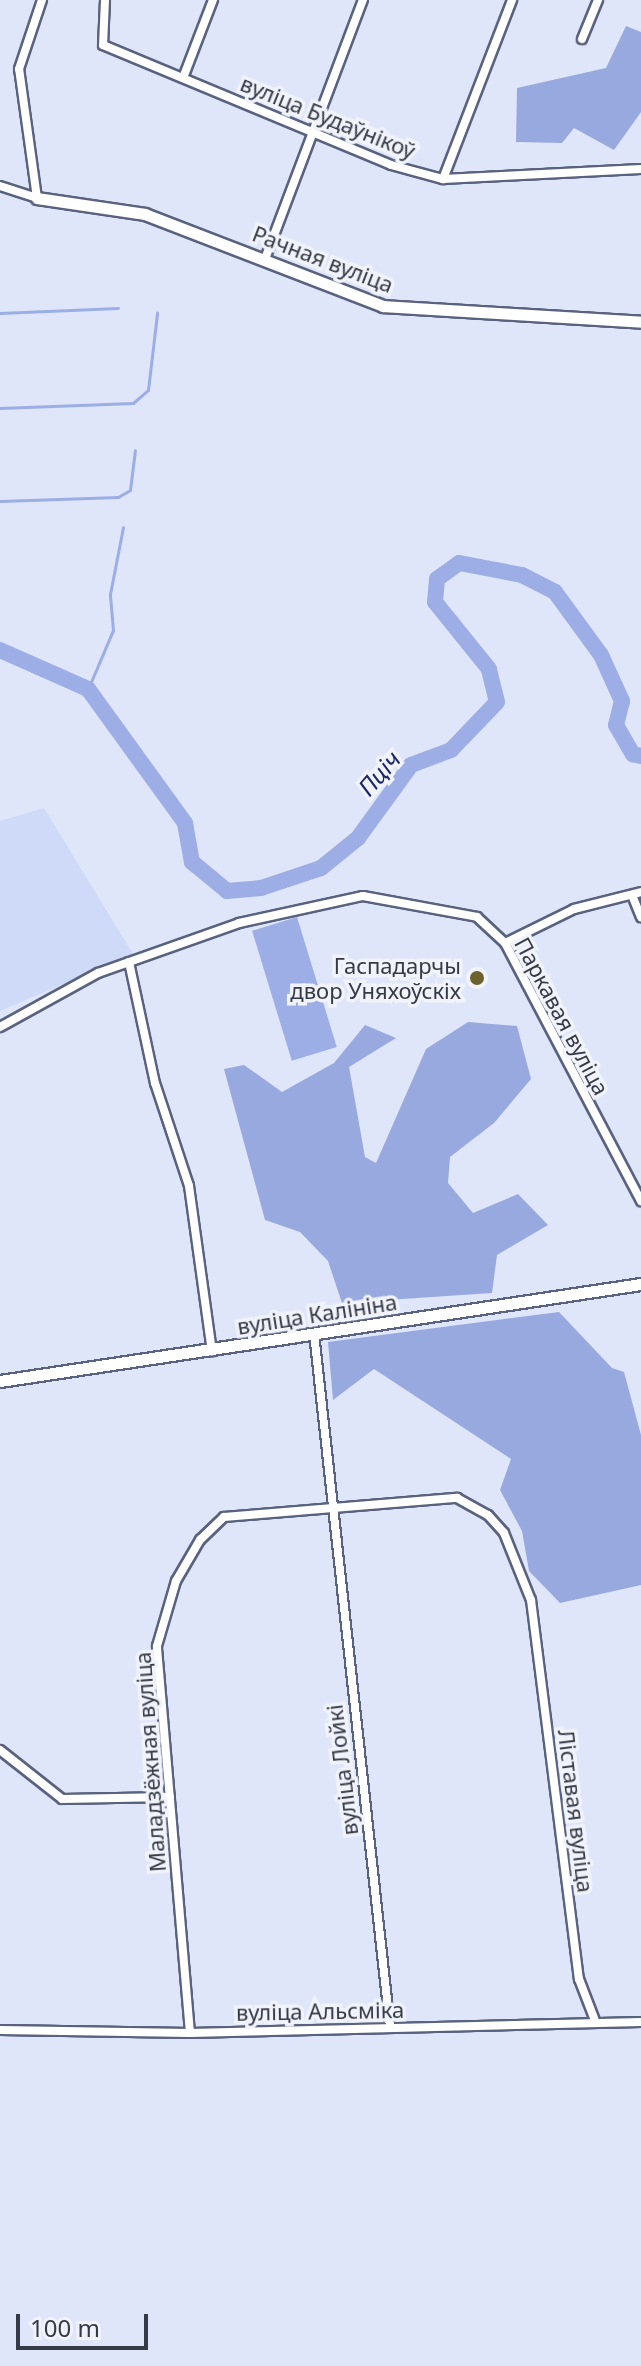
<!DOCTYPE html>
<meta charset="utf-8">
<style>
body{margin:0}
#map{position:relative;width:641px;height:2366px;overflow:hidden;background:#dfe6f9;font-family:"Noto Sans",sans-serif}
div>[style]{position:absolute}
.built>*{inset:0;background:#cfdaf9}
.forest>*{inset:0;background:#98a9e0}
.water>*{inset:0;background:#9caee5;transform-origin:0 0}
.stream>*{height:3px;margin:-1.5px;padding:0 1.5px;transform-origin:1.5px;border-radius:1.5px;background:#9caee5}
.river>*{height:16px;margin:-8px;padding:0 8px;transform-origin:8px;border-radius:8px;background:#9caee5}
.roads{filter:drop-shadow(2px 0 #59627e) drop-shadow(-2px 0 #59627e) drop-shadow(0 2px #59627e) drop-shadow(0 -2px #59627e)}
.minor>*{height:8px;margin:-4px;padding:0 4px;transform-origin:4px;border-radius:4px;background:#fff}
.tertiary>*{height:11px;margin:-5.5px;padding:0 5.5px;transform-origin:5.5px;border-radius:5.5px;background:#fff}
.dots>*{width:22px;height:22px;translate:-50% -50%;box-sizing:border-box;border:4px solid #f1f3fa;border-radius:50%}
span{translate:-50% -50%;white-space:nowrap;text-align:center;line-height:1.15;-webkit-text-stroke:7px #f1f3fa;paint-order:stroke}
.street-label{font-size:22px;color:#363a47}
.poi-label{font-size:22px;color:#363a47}
.right{translate:-100% -50%;text-align:right}
.water-label{font-size:24px;color:#1d2868;font-style:italic}
.scale{position:absolute;left:16px;top:2314px;width:132px;height:36px;box-sizing:border-box;border:4px solid #363a47;border-top:0;padding-left:10px;font-size:24px;line-height:28px;white-space:nowrap;color:#363a47;-webkit-text-stroke:6px #f1f3fa;paint-order:stroke}
</style>
<div id="map">
<div class="built">
<i style="clip-path:polygon(44px 808px,133px 954px,0 1011px,0 821px)"></i>
</div>
<div class="forest">
<i style="clip-path:polygon(626px 26px,641px 32px,641px 112px,614px 150px,574px 128px,562px 143px,516px 142px,517px 88px,606px 68px)"></i>
<i style="clip-path:polygon(468px 1022px,517px 1026px,531px 1079px,494px 1123px,450px 1157px,448px 1183px,473px 1213px,518px 1194px,548px 1225px,497px 1255px,492px 1293px,342px 1303px,328px 1261px,300px 1232px,265px 1220px,224px 1069px,244px 1065px,282px 1092px,334px 1063px,365px 1025px,396px 1038px,349px 1067px,365px 1157px,376px 1163px,426px 1049px)"></i>
<i style="clip-path:polygon(559px 1312px,612px 1368px,624px 1372px,641px 1435px,641px 1585px,560px 1603px,529px 1571px,522px 1531px,500px 1490px,511px 1459px,374px 1369px,333px 1400px,328px 1342px)"></i>
</div>
<div class="water">
<i style="left:297px;top:917px;width:136px;height:47px;rotate:73deg"></i>
</div>
<div class="stream">
<i style="left:0;top:313px;width:118px;rotate:-2.4deg"></i>
<i style="left:0;top:408px;width:133px;rotate:-2.2deg"></i>
<i style="left:133px;top:403px;width:20px;rotate:-41deg"></i>
<i style="left:148px;top:390px;width:78px;rotate:-83.3deg"></i>
<i style="left:0;top:501px;width:118px;rotate:-1.9deg"></i>
<i style="left:118px;top:497px;width:14px;rotate:-30deg"></i>
<i style="left:130px;top:490px;width:40px;rotate:-82.9deg"></i>
<i style="left:88px;top:689px;width:64px;rotate:-67deg"></i>
<i style="left:113px;top:630px;width:36px;rotate:-95deg"></i>
<i style="left:110px;top:594px;width:68px;rotate:-79deg"></i>
</div>
<div class="river">
<i style="left:0;top:650px;width:96px;rotate:23.9deg"></i>
<i style="left:88px;top:689px;width:165px;rotate:54.1deg"></i>
<i style="left:185px;top:823px;width:40px;rotate:80deg"></i>
<i style="left:192px;top:862px;width:45px;rotate:39.6deg"></i>
<i style="left:227px;top:891px;width:34px;rotate:-5deg"></i>
<i style="left:261px;top:888px;width:63px;rotate:-18.4deg"></i>
<i style="left:321px;top:868px;width:48px;rotate:-39deg"></i>
<i style="left:358px;top:838px;width:90px;rotate:-54deg"></i>
<i style="left:411px;top:765px;width:43px;rotate:-20.6deg"></i>
<i style="left:451px;top:750px;width:66px;rotate:-46.2deg"></i>
<i style="left:497px;top:702px;width:34px;rotate:-104deg"></i>
<i style="left:489px;top:669px;width:86px;rotate:-128.9deg"></i>
<i style="left:435px;top:602px;width:23px;rotate:-85deg"></i>
<i style="left:437px;top:579px;width:27px;rotate:-36deg"></i>
<i style="left:459px;top:563px;width:64px;rotate:10.8deg"></i>
<i style="left:522px;top:575px;width:37px;rotate:27deg"></i>
<i style="left:555px;top:592px;width:78px;rotate:53.9deg"></i>
<i style="left:601px;top:655px;width:51px;rotate:65.5deg"></i>
<i style="left:622px;top:701px;width:25px;rotate:104deg"></i>
<i style="left:616px;top:725px;width:34px;rotate:60deg"></i>
<i style="left:633px;top:754px;width:8px;rotate:14deg"></i>
</div>
<div class="roads">
<div class="minor">
<i style="left:105px;top:0;width:45px;rotate:92.5deg"></i>
<i style="left:103px;top:45px;width:312px;rotate:22.6deg"></i>
<i style="left:391px;top:165px;width:54px;rotate:15.1deg"></i>
<i style="left:443px;top:179px;width:198px;rotate:-2.9deg"></i>
<i style="left:582px;top:39px;width:42px;rotate:-67.7deg"></i>
<i style="left:183px;top:78px;width:84px;rotate:-69deg"></i>
<i style="left:443px;top:179px;width:192px;rotate:-68.9deg"></i>
<i style="left:0;top:186px;width:39px;rotate:18deg"></i>
<i style="left:37px;top:198px;width:130px;rotate:-97.9deg"></i>
<i style="left:19px;top:69px;width:73px;rotate:-71.6deg"></i>
<i style="left:265px;top:259px;width:277px;rotate:-69.3deg"></i>
<i style="left:632px;top:895px;width:24px;rotate:68deg"></i>
<i style="left:505px;top:943px;width:77px;rotate:-26.2deg"></i>
<i style="left:574px;top:909px;width:69px;rotate:-14.2deg"></i>
<i style="left:129px;top:962px;width:124px;rotate:77.9deg"></i>
<i style="left:155px;top:1083px;width:108px;rotate:71.7deg"></i>
<i style="left:189px;top:1186px;width:167px;rotate:82.1deg"></i>
<i style="left:0;top:1027px;width:112px;rotate:-28.9deg"></i>
<i style="left:98px;top:973px;width:150px;rotate:-19.5deg"></i>
<i style="left:239px;top:923px;width:127px;rotate:-12.3deg"></i>
<i style="left:363px;top:896px;width:116px;rotate:10.4deg"></i>
<i style="left:477px;top:917px;width:38px;rotate:43deg"></i>
<i style="left:505px;top:943px;width:292px;rotate:62.2deg"></i>
<i style="left:314px;top:1333px;width:698px;rotate:83.75deg"></i>
<i style="left:0;top:1750px;width:79px;rotate:38.3deg"></i>
<i style="left:62px;top:1799px;width:108px;rotate:-1.1deg"></i>
<i style="left:0;top:2030px;width:190px;rotate:0.9deg"></i>
<i style="left:190px;top:2033px;width:451px;rotate:-1.4deg"></i>
<i style="left:190px;top:2033px;width:388px;rotate:-94.9deg"></i>
<i style="left:157px;top:1646px;width:68px;rotate:-73.7deg"></i>
<i style="left:176px;top:1581px;width:48px;rotate:-59.7deg"></i>
<i style="left:200px;top:1540px;width:33px;rotate:-44deg"></i>
<i style="left:224px;top:1517px;width:234px;rotate:-4.7deg"></i>
<i style="left:457px;top:1498px;width:35px;rotate:29deg"></i>
<i style="left:488px;top:1515px;width:24px;rotate:48deg"></i>
<i style="left:504px;top:1533px;width:72px;rotate:68.1deg"></i>
<i style="left:531px;top:1600px;width:382px;rotate:82.8deg"></i>
<i style="left:579px;top:1979px;width:47px;rotate:68.9deg"></i>
</div>
<div class="tertiary">
<i style="left:37px;top:198px;width:109px;rotate:8.4deg"></i>
<i style="left:145px;top:214px;width:255px;rotate:21.1deg"></i>
<i style="left:383px;top:306px;width:258px;rotate:3.5deg"></i>
<i style="left:0;top:1381px;width:648px;rotate:-8.61deg"></i>
</div>
</div>
<div class="dots">
<i style="left:477px;top:978px;background:#6d612d"></i>
</div>
<div class="street-label">
<span style="left:328px;top:117px;rotate:22deg">вуліца Будаўнікоў</span>
<span style="left:323px;top:259px;rotate:21deg">Рачная вуліца</span>
<span style="left:562px;top:1016px;rotate:62deg">Паркавая вуліца</span>
<span style="left:317px;top:1314px;rotate:-9deg">вуліца Калініна</span>
<span style="left:150px;top:1762px;rotate:-94deg">Маладзёжная вуліца</span>
<span style="left:342px;top:1770px;rotate:-97deg">вуліца Лойкі</span>
<span style="left:576px;top:1811px;rotate:83deg">Ліставая вуліца</span>
<span style="left:320px;top:2011px;rotate:-1deg">вуліца Альсміка</span>
</div>
<div class="poi-label">
<span class="right" style="left:461px;top:978px">Гаспадарчы<br>двор Уняхоўскіх</span>
</div>
<div class="water-label">
<span style="left:379px;top:773px;rotate:-49deg">Пціч</span>
</div>
<div class="scale">100 m</div>
</div>
